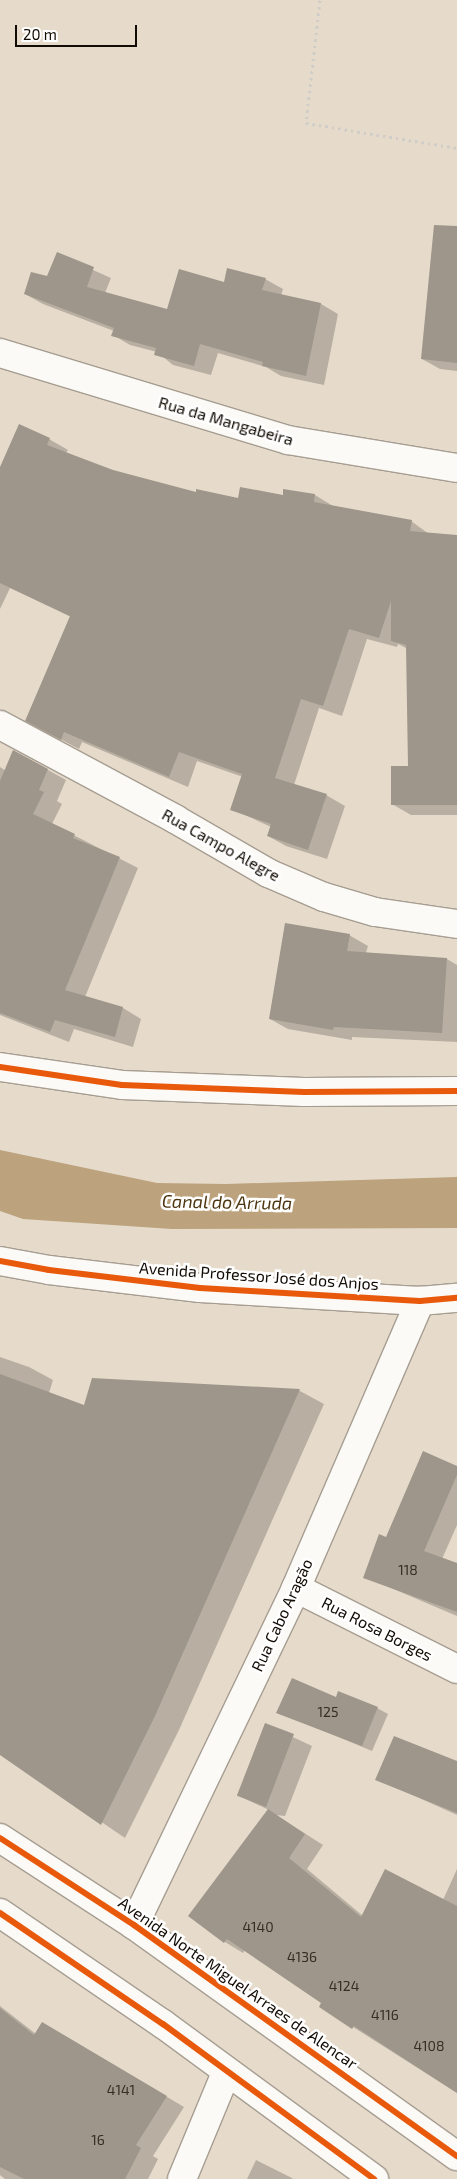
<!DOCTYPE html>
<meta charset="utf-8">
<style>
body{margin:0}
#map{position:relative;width:457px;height:2179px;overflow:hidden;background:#e6dbcb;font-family:"Exo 2",sans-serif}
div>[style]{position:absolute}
.water>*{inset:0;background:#bca27d}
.shadow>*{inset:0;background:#0003}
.building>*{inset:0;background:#9e968a;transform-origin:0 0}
.path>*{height:3px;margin-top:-1.5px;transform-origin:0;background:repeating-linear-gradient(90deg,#d0cdc8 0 2.5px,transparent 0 6.5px)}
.roads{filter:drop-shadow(1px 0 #a69d91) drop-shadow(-1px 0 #a69d91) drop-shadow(0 1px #a69d91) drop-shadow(0 -1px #a69d91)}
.street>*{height:28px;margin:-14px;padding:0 14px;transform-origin:14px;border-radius:14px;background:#fbfaf7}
.secondary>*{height:28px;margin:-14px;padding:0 14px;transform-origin:14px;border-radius:14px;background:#fbfaf7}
.primary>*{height:28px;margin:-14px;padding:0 14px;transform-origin:14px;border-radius:14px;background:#fbfaf7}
.cycleway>*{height:6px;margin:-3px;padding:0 3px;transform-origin:3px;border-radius:3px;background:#e8590c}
span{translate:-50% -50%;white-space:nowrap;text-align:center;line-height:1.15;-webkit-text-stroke:5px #fff;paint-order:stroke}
.number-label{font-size:14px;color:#342e25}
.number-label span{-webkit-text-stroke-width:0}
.street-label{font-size:16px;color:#110b03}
.water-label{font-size:18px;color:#4d350f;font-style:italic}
.scale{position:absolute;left:15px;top:25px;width:122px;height:22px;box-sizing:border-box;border:2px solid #110b03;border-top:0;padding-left:6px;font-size:15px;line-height:18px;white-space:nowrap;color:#110b03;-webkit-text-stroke:4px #fff;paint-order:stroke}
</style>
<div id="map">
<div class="water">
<i style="clip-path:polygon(0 1150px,157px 1183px,226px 1184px,457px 1177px,457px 1228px,172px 1229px,23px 1219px,0 1211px)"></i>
</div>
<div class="shadow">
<i style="clip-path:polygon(57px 254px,111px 278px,105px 293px,168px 311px,224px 283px,265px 279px,283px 289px,281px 296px,321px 304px,338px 314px,324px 385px,281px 376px,266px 367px,218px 353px,211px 375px,173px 365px,157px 352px,130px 345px,113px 335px,114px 331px,43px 304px,25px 294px,48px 278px)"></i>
<i style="clip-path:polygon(457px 262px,457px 371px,440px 369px,422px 359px)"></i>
<i style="clip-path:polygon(49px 439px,68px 450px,66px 453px,113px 472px,197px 494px,239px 499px,315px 495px,333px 506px,411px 521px,429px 534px,457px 536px,457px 815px,411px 815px,392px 804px,409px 767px,408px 649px,398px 644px,397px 647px,367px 639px,342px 716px,319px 708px,294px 785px,326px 795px,345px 806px,327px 859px,286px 846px,268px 836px,271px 827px,232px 809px,243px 777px,197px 761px,188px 787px,82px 742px,79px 749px,45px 731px,71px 617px,10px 588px,0 609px,0 471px)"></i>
<i style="clip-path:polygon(0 767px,6px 771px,48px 770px,66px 780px,57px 801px,62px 804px,52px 824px,138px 868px,85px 997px,123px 1008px,141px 1019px,133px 1047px,74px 1029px,69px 1042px,0 1015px)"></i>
<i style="clip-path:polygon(349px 935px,368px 946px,366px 953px,447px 959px,457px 965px,457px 1042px,352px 1037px,352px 1040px,288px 1029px,270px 1019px)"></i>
<i style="clip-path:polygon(0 1357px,29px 1367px,53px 1380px,49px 1393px,85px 1407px,93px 1379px,300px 1391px,324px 1404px,179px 1730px,125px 1838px,0 1753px)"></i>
<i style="clip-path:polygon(457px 1467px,457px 1525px,442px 1559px,457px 1564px,457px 1616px,365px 1577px,386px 1538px)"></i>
<i style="clip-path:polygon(337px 1698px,377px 1708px,388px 1714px,372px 1751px,278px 1712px)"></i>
<i style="clip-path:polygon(265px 1724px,312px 1746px,285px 1816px,276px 1815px,323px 1845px,307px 1869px,363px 1916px,443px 1900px,457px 1869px,457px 2093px,320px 2006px,323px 2003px,245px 1950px,243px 1953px,225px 1942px,269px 1810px,237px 1795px)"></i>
<i style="clip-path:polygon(457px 1762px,457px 1815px,377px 1779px)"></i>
<i style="clip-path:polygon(0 2006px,36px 2034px,60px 2033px,184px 2107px,153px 2156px,158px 2159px,148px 2179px,5px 2179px,0 2175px)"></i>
<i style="clip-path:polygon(256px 2160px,292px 2178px,293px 2179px,247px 2179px)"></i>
</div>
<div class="building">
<i style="clip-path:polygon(434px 225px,457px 226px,457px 363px,421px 359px)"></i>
<i style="clip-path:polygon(57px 252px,94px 267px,87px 287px,167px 309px,179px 269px,224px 282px,227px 268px,266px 278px,262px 290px,321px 303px,306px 376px,262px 366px,263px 362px,200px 344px,194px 366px,154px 355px,156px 348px,111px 336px,114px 328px,24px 294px,31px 272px,47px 276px)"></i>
<i style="clip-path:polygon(19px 424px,50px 438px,47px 445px,113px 470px,196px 492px,196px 489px,238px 498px,240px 487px,283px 495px,283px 489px,315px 494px,314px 502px,412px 520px,410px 531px,457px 535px,457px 805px,391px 805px,391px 766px,408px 766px,406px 645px,391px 641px,391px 601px,379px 638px,349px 629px,323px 706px,301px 699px,275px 778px,327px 794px,308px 850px,267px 836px,271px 824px,230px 810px,242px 774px,179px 752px,169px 777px,64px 732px,61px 740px,25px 721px,70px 616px,0 583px,0 467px)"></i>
<i style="clip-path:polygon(13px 750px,48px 769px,39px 790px,44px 792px,33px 814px,75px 834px,73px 838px,120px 857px,65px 990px,123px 1007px,115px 1037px,55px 1020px,50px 1032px,0 1013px,0 781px)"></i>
<i style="clip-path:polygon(285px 923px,350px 934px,347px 951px,447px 958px,442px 1033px,334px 1027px,333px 1030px,269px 1019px)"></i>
<i style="clip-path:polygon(0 1374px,84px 1405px,92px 1378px,300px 1389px,155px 1716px,101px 1825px,0 1755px)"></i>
<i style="clip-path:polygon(423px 1451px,457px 1466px,457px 1475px,424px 1551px,457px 1563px,457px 1612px,363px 1578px,379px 1534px,386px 1537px)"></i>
<i style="clip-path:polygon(292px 1678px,336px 1697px,338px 1691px,378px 1707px,362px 1746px,276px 1713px)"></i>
<i style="left:265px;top:1723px;width:31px;height:78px;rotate:21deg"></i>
<i style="clip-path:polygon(394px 1736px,457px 1761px,457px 1813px,375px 1780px)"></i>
<i style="clip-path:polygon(268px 1809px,305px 1834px,289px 1858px,361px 1917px,385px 1869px,457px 1906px,457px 2093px,354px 2026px,352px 2029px,319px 2007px,321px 2003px,227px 1939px,224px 1943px,188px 1916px)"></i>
<i style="clip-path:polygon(0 2008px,34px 2035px,42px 2022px,167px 2096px,136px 2145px,141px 2148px,125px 2179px,24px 2179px,0 2167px)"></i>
</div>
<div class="path">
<i style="left:320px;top:0;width:124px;rotate:96.5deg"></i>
<i style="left:306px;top:123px;width:153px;rotate:9.4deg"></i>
</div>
<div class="roads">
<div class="street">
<i style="left:0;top:725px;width:199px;rotate:28.2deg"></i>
<i style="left:175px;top:819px;width:108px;rotate:30.1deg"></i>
<i style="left:268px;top:873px;width:61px;rotate:23.2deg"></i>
<i style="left:324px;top:897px;width:53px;rotate:16.4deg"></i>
<i style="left:375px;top:912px;width:83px;rotate:8.3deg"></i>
<i style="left:296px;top:1588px;width:180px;rotate:26.7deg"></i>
<i style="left:134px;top:1925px;width:374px;rotate:-64.3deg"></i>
<i style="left:296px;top:1588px;width:313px;rotate:-66.6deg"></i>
</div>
<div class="secondary">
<i style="left:0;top:353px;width:301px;rotate:16.8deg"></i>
<i style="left:288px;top:440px;width:171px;rotate:9.4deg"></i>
<i style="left:182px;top:2179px;width:115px;rotate:-67.5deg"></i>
</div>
<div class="primary">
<i style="left:0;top:1067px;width:123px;rotate:8.4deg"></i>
<i style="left:122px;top:1085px;width:182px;rotate:2.2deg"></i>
<i style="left:304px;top:1092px;width:153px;rotate:-0.4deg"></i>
<i style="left:0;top:1261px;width:50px;rotate:10.4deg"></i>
<i style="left:49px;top:1270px;width:152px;rotate:6.8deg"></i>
<i style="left:200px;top:1288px;width:220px;rotate:3.4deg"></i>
<i style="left:420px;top:1301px;width:37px;rotate:-5deg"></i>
<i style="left:0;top:1838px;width:160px;rotate:33deg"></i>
<i style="left:134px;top:1925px;width:397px;rotate:35.6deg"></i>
<i style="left:0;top:1913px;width:197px;rotate:34.3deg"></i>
<i style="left:163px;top:2024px;width:262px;rotate:36.3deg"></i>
</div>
</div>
<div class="cycleway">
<i style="left:0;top:1067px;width:123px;rotate:8.4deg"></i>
<i style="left:122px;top:1085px;width:182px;rotate:2.2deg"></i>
<i style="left:304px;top:1092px;width:153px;rotate:-0.4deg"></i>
<i style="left:0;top:1261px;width:50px;rotate:10.4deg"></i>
<i style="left:49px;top:1270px;width:152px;rotate:6.8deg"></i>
<i style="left:200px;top:1288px;width:220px;rotate:3.4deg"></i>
<i style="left:420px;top:1301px;width:37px;rotate:-5deg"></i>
<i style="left:0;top:1838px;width:160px;rotate:33deg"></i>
<i style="left:134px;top:1925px;width:397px;rotate:35.6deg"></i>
<i style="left:0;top:1913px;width:197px;rotate:34.3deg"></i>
<i style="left:163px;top:2024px;width:262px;rotate:36.3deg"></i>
</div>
<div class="number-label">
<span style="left:408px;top:1570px">118</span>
<span style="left:328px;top:1712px">125</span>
<span style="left:258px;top:1927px">4140</span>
<span style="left:302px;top:1957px">4136</span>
<span style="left:344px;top:1986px">4124</span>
<span style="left:385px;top:2015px">4116</span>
<span style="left:429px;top:2046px">4108</span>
<span style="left:121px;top:2090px">4141</span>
<span style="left:98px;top:2140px">16</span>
</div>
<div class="street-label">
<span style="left:226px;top:421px;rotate:16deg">Rua da Mangabeira</span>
<span style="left:221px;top:845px;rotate:29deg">Rua Campo Alegre</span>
<span style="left:259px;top:1276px;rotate:4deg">Avenida Professor José dos Anjos</span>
<span style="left:282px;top:1615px;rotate:-65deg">Rua Cabo Aragão</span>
<span style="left:377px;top:1629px;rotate:27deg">Rua Rosa Borges</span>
<span style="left:238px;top:1983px;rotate:35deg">Avenida Norte Miguel Arraes de Alencar</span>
</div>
<div class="water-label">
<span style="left:227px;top:1202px;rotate:1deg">Canal do Arruda</span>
</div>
<div class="scale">20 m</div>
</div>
